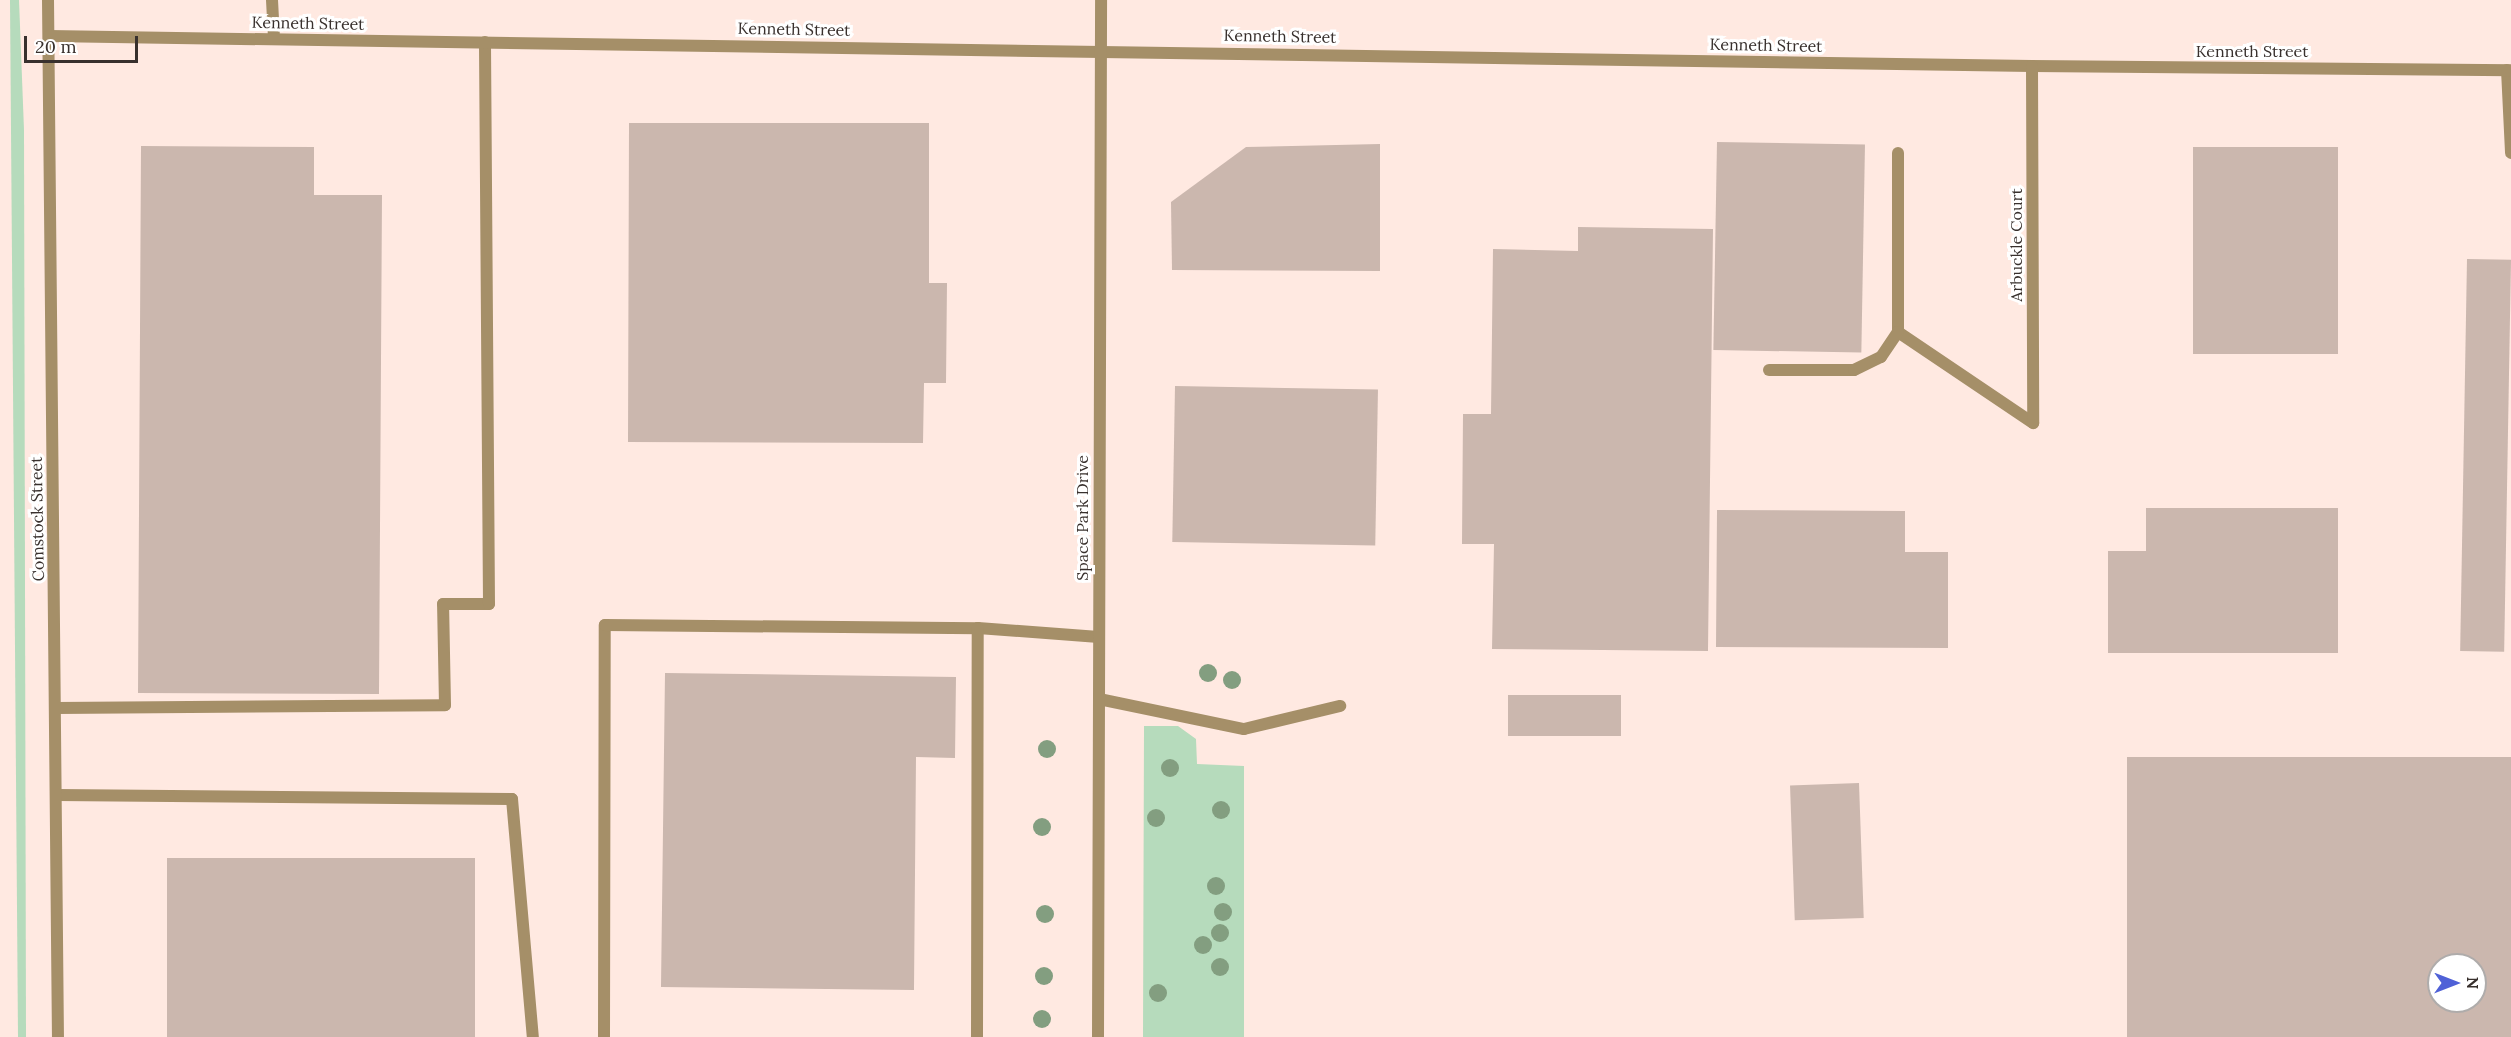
<!DOCTYPE html>
<style>
body{margin:0}
#map{position:relative;width:2511px;height:1037px;overflow:hidden;background:#ffe9e1;font-family:Lora,serif}
div>[style]{position:absolute}
.green>*{inset:0;background:#b6dbbc}
.building>*{inset:0;background:#cbb7ae;transform-origin:0 0}
.service>*{height:12px;margin:-6px;padding:0 6px;transform-origin:6px;border-radius:6px;background:#a58f68}
.minor>*{height:12px;margin:-6px;padding:0 6px;transform-origin:6px;border-radius:6px;background:#a58f68}
.trees>*{width:18px;height:18px;margin:-9px;border-radius:50%;background:#839e80}
span{translate:-50% -50%;white-space:nowrap;text-align:center;line-height:1.15;-webkit-text-stroke:6px #fff;paint-order:stroke}
.street-label{font-size:16px;color:#38302d}
.north{position:absolute;left:2427px;top:953px;width:60px;height:60px;box-sizing:border-box;background:#fff;border:2px solid #afacab;border-radius:50%;rotate:90deg;font-size:16px;font-weight:700;line-height:24px;text-align:center;color:#38302d}
.north::after{content:'';display:block;margin:auto;width:21px;height:27px;background:#4f61d7;clip-path:polygon(50% 0,100% 100%,50% 72%,0 100%)}
.scale{position:absolute;left:24px;top:36px;width:114px;height:27px;box-sizing:border-box;border:3px solid #38302d;border-top:0;padding-left:8px;font-size:18px;line-height:21px;white-space:nowrap;color:#38302d;-webkit-text-stroke:4px #fff;paint-order:stroke}
</style>
<div id="map">
<div class="green">
<i style="clip-path:polygon(10px 0,19px 0,24px 130px,26px 1037px,18px 1037px)"></i>
<i style="clip-path:polygon(1144px 726px,1178px 726px,1196px 739px,1197px 764px,1244px 766px,1244px 1037px,1143px 1037px)"></i>
</div>
<div class="building">
<i style="clip-path:polygon(629px 123px,929px 123px,929px 283px,947px 283px,946px 383px,924px 383px,923px 443px,628px 442px)"></i>
<i style="left:1717px;top:142px;width:148px;height:208px;rotate:1deg"></i>
<i style="clip-path:polygon(1380px 144px,1380px 271px,1172px 270px,1171px 202px,1246px 147px)"></i>
<i style="clip-path:polygon(141px 146px,314px 147px,314px 195px,382px 195px,379px 694px,138px 693px)"></i>
<i style="left:2193px;top:147px;width:145px;height:207px"></i>
<i style="clip-path:polygon(1578px 227px,1713px 229px,1708px 651px,1492px 649px,1494px 544px,1462px 544px,1463px 414px,1491px 414px,1493px 249px,1578px 251px)"></i>
<i style="left:2467px;top:259px;width:44px;height:392px;rotate:1deg"></i>
<i style="left:1175px;top:386px;width:203px;height:156px;rotate:1deg"></i>
<i style="clip-path:polygon(2146px 508px,2338px 508px,2338px 653px,2108px 653px,2108px 551px,2146px 551px)"></i>
<i style="clip-path:polygon(1717px 510px,1905px 511px,1905px 552px,1948px 552px,1948px 648px,1716px 647px)"></i>
<i style="clip-path:polygon(665px 673px,956px 677px,955px 758px,916px 757px,914px 990px,661px 987px)"></i>
<i style="left:1621px;top:695px;width:41px;height:113px;rotate:90deg"></i>
<i style="clip-path:polygon(evenodd,2127px 757px,2511px 757px,2511px 1037px,2127px 1037px,2127px 757px,2439px 965px,2475px 965px,2475px 1001px,2439px 1001px,2439px 965px)"></i>
<i style="left:1859px;top:783px;width:135px;height:69px;rotate:88deg"></i>
<i style="left:475px;top:858px;width:179px;height:308px;rotate:90deg"></i>
</div>
<div class="service">
<i style="left:272px;top:0;width:39px;rotate:87deg"></i>
<i style="left:2507px;top:70px;width:83px;rotate:87.2deg"></i>
<i style="left:1898px;top:153px;width:179px;rotate:90deg"></i>
<i style="left:1898px;top:332px;width:163px;rotate:34deg"></i>
<i style="left:1769px;top:370px;width:85px"></i>
<i style="left:1854px;top:370px;width:30px;rotate:-26deg"></i>
<i style="left:1881px;top:357px;width:30px;rotate:-56deg"></i>
<i style="left:1099px;top:699px;width:148px;rotate:11.7deg"></i>
<i style="left:1244px;top:729px;width:99px;rotate:-13.5deg"></i>
<i style="left:56px;top:708px;width:389px;rotate:-0.4deg"></i>
<i style="left:445px;top:705px;width:101px;rotate:-91.1deg"></i>
<i style="left:443px;top:604px;width:46px"></i>
<i style="left:489px;top:604px;width:562px;rotate:-90.41deg"></i>
<i style="left:57px;top:795px;width:455px;rotate:0.5deg"></i>
<i style="left:512px;top:799px;width:239px;rotate:85deg"></i>
<i style="left:604px;top:1037px;width:412px;rotate:-89.9deg"></i>
<i style="left:605px;top:625px;width:373px;rotate:0.5deg"></i>
<i style="left:978px;top:628px;width:121px;rotate:4.3deg"></i>
<i style="left:977px;top:1037px;width:409px;rotate:-89.9deg"></i>
</div>
<div class="minor">
<i style="left:48px;top:0;width:1037px;rotate:89.45deg"></i>
<i style="left:49px;top:36px;width:1983px;rotate:0.87deg"></i>
<i style="left:2032px;top:66px;width:479px;rotate:0.5deg"></i>
<i style="left:2032px;top:66px;width:357px;rotate:89.8deg"></i>
<i style="left:1098px;top:1037px;width:1037px;rotate:-89.83deg"></i>
</div>
<div class="trees">
<i style="left:1208px;top:673px"></i>
<i style="left:1232px;top:680px"></i>
<i style="left:1047px;top:749px"></i>
<i style="left:1170px;top:768px"></i>
<i style="left:1221px;top:810px"></i>
<i style="left:1156px;top:818px"></i>
<i style="left:1042px;top:827px"></i>
<i style="left:1216px;top:886px"></i>
<i style="left:1223px;top:912px"></i>
<i style="left:1045px;top:914px"></i>
<i style="left:1220px;top:933px"></i>
<i style="left:1203px;top:945px"></i>
<i style="left:1220px;top:967px"></i>
<i style="left:1044px;top:976px"></i>
<i style="left:1158px;top:993px"></i>
<i style="left:1042px;top:1019px"></i>
</div>
<div class="street-label">
<span style="left:308px;top:23px;rotate:1deg">Kenneth Street</span>
<span style="left:794px;top:29px;rotate:1deg">Kenneth Street</span>
<span style="left:1280px;top:36px;rotate:1deg">Kenneth Street</span>
<span style="left:1766px;top:45px;rotate:1deg">Kenneth Street</span>
<span style="left:2252px;top:51px">Kenneth Street</span>
<span style="left:2016px;top:245px;rotate:-90deg">Arbuckle Court</span>
<span style="left:1082px;top:518px;rotate:-90deg">Space Park Drive</span>
<span style="left:37px;top:519px;rotate:-91deg">Comstock Street</span>
</div>
<div class="north">N</div>
<div class="scale">20 m</div>
</div>
